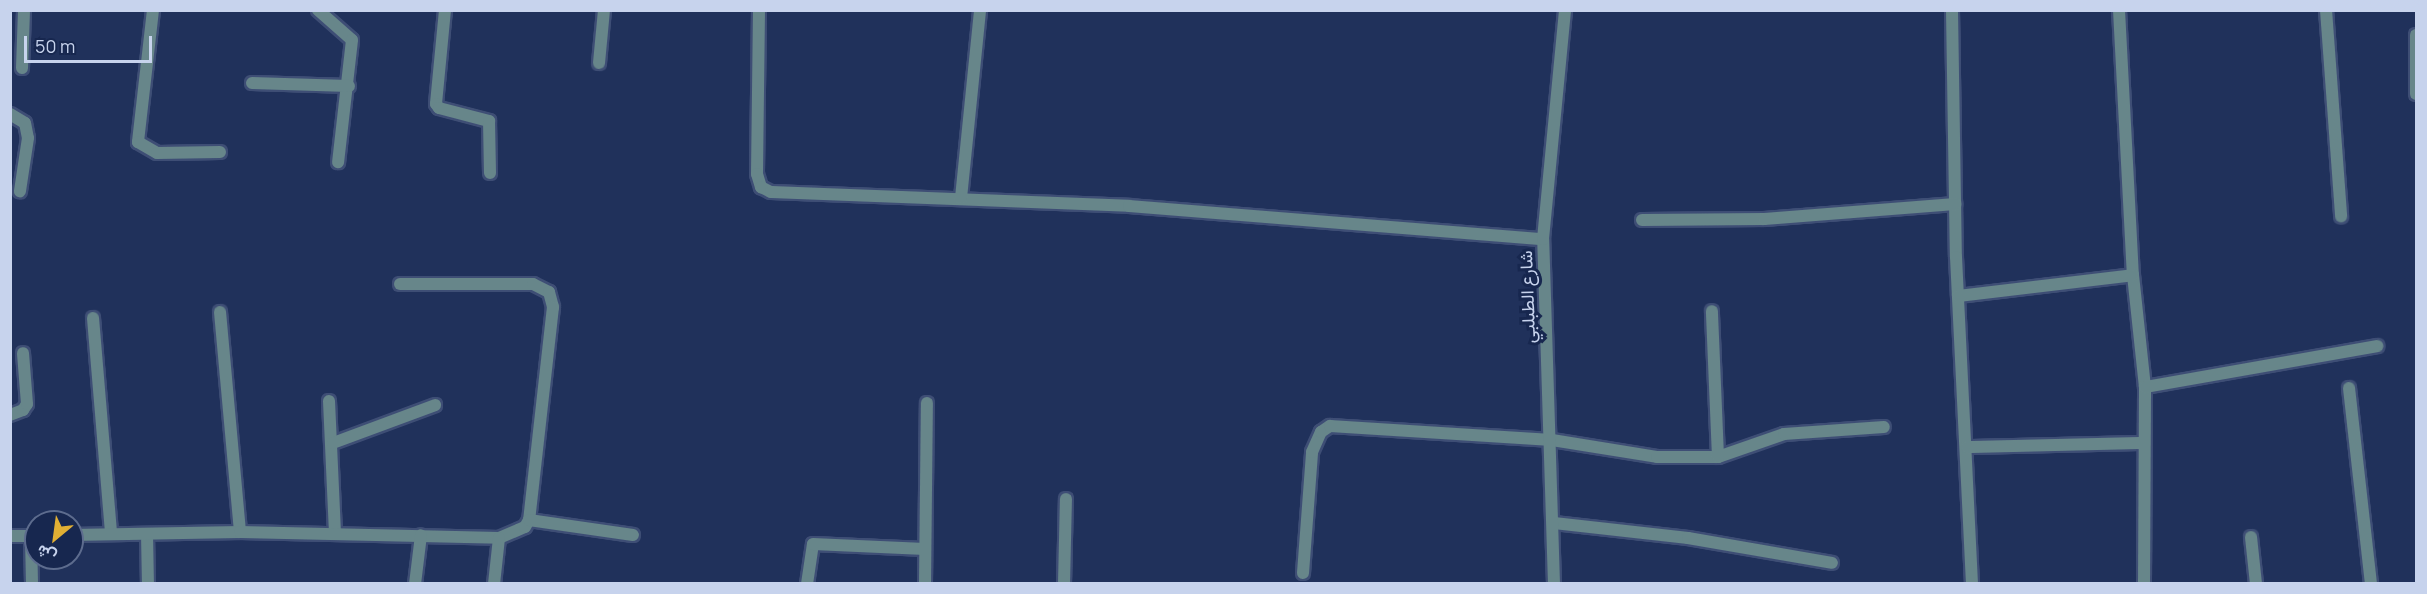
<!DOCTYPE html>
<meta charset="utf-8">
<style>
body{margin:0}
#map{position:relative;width:2427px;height:594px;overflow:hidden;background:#20315b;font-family:Manrope,Vazirmatn,sans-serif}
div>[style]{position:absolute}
.roads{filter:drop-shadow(2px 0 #3e4e75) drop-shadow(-2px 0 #3e4e75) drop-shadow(0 2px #3e4e75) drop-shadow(0 -2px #3e4e75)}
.minor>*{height:12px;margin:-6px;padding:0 6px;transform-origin:6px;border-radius:6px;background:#67868a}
.tertiary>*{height:12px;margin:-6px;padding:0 6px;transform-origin:6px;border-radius:6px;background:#67868a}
span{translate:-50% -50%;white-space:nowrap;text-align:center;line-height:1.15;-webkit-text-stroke:6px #17274f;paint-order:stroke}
.street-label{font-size:18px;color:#c7d3ed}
.frame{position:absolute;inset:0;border:12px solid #c7d3ed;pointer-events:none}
.north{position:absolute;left:24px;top:510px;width:60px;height:60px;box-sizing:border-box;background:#17274f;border:2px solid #5d6c8e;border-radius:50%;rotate:209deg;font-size:16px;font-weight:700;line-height:24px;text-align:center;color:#c7d3ed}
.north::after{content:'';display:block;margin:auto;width:21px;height:27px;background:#e1af34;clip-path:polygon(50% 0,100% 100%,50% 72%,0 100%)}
.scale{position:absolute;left:24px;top:36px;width:128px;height:27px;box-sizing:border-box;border:3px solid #c7d3ed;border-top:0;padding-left:8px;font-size:18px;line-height:21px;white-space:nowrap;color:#c7d3ed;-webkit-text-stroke:4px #17274f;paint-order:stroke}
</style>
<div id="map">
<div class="roads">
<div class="minor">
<i style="left:153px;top:10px;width:133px;rotate:96.5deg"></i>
<i style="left:138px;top:142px;width:22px;rotate:30deg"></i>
<i style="left:157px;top:153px;width:63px;rotate:-0.9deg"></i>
<i style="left:318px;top:10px;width:45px;rotate:41.4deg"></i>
<i style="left:352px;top:40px;width:123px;rotate:96.5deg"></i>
<i style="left:445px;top:10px;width:94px;rotate:95.5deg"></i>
<i style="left:436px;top:104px;width:5px;rotate:53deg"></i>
<i style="left:439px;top:108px;width:52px;rotate:14.6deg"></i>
<i style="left:489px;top:121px;width:52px;rotate:88.9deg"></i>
<i style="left:759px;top:10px;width:164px;rotate:90.7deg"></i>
<i style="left:757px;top:174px;width:14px;rotate:73deg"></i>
<i style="left:761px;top:187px;width:11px;rotate:27deg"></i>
<i style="left:771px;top:192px;width:358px;rotate:2.2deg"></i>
<i style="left:1129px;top:206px;width:415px;rotate:4.6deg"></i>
<i style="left:1952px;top:10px;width:247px;rotate:89.1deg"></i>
<i style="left:1956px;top:257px;width:327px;rotate:87.2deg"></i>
<i style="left:2119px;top:10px;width:265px;rotate:87deg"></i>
<i style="left:2133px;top:275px;width:113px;rotate:83.9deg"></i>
<i style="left:2326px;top:10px;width:207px;rotate:85.8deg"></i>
<i style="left:2416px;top:35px;width:59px;rotate:90deg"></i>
<i style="left:599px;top:63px;width:53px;rotate:-84.6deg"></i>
<i style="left:22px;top:68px;width:58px;rotate:-88deg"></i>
<i style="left:252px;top:83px;width:97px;rotate:1.8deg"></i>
<i style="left:10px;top:114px;width:17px;rotate:31deg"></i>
<i style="left:25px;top:123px;width:15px;rotate:79deg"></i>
<i style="left:28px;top:138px;width:54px;rotate:98.6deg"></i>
<i style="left:961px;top:198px;width:189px;rotate:-84.2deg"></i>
<i style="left:1642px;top:220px;width:122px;rotate:-0.5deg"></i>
<i style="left:1764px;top:219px;width:192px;rotate:-4.5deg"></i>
<i style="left:400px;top:284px;width:133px"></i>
<i style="left:533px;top:284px;width:18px;rotate:27deg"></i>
<i style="left:549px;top:292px;width:16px;rotate:75deg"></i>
<i style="left:553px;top:307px;width:214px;rotate:96.4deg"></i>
<i style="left:1958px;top:296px;width:176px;rotate:-6.8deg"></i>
<i style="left:220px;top:312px;width:221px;rotate:84.8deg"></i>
<i style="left:93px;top:318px;width:216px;rotate:85.2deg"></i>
<i style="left:2349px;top:388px;width:197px;rotate:83.6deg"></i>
<i style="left:329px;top:401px;width:132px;rotate:87.4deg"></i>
<i style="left:10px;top:415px;width:14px;rotate:-21deg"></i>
<i style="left:23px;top:410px;width:7px;rotate:-56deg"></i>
<i style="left:27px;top:404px;width:51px;rotate:-94.5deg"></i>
<i style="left:333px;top:443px;width:109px;rotate:-20.4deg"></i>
<i style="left:1967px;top:447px;width:177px;rotate:-1.3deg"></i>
<i style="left:1718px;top:457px;width:70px;rotate:-19.2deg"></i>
<i style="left:1784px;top:434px;width:100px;rotate:-4deg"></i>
<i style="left:1554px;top:523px;width:135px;rotate:6.4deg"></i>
<i style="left:1688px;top:538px;width:146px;rotate:9.8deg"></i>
<i style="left:147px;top:534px;width:50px;rotate:88.9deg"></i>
<i style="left:72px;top:535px;width:168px;rotate:-1deg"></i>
<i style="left:240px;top:532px;width:259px;rotate:1.3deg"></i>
<i style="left:499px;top:538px;width:28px;rotate:-23deg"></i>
<i style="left:525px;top:527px;width:8px;rotate:-60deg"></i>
<i style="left:529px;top:520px;width:105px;rotate:8.2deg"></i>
<i style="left:10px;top:536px;width:26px"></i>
<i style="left:31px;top:536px;width:48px;rotate:88.8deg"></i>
<i style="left:2251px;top:537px;width:47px;rotate:83.9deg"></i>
<i style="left:1303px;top:573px;width:121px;rotate:-85.7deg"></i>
<i style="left:1312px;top:452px;width:22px;rotate:-66deg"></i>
<i style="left:1321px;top:432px;width:11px;rotate:-34deg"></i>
<i style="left:1330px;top:426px;width:222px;rotate:3.6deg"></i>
<i style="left:1552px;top:440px;width:106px;rotate:9.2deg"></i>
<i style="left:1657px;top:457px;width:61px"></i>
<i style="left:1718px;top:457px;width:146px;rotate:-92.4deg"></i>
<i style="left:415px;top:584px;width:49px;rotate:-83deg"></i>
<i style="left:494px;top:584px;width:46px;rotate:-83.8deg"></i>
<i style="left:807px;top:584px;width:40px;rotate:-81.5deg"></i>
<i style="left:813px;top:544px;width:112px;rotate:2.6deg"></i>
<i style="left:925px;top:584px;width:181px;rotate:-89.4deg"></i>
<i style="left:1064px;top:584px;width:85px;rotate:-88.7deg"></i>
<i style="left:2144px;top:584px;width:197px;rotate:-89.7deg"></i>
<i style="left:2145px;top:387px;width:236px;rotate:-10deg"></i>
</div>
<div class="tertiary">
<i style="left:1554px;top:584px;width:345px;rotate:-91.8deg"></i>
<i style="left:1543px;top:239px;width:230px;rotate:-84.5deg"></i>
</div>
</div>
<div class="street-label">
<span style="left:1527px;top:297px;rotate:-92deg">شارع الطبلبي</span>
</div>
<div class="frame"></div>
<div class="north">ش</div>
<div class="scale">50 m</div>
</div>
